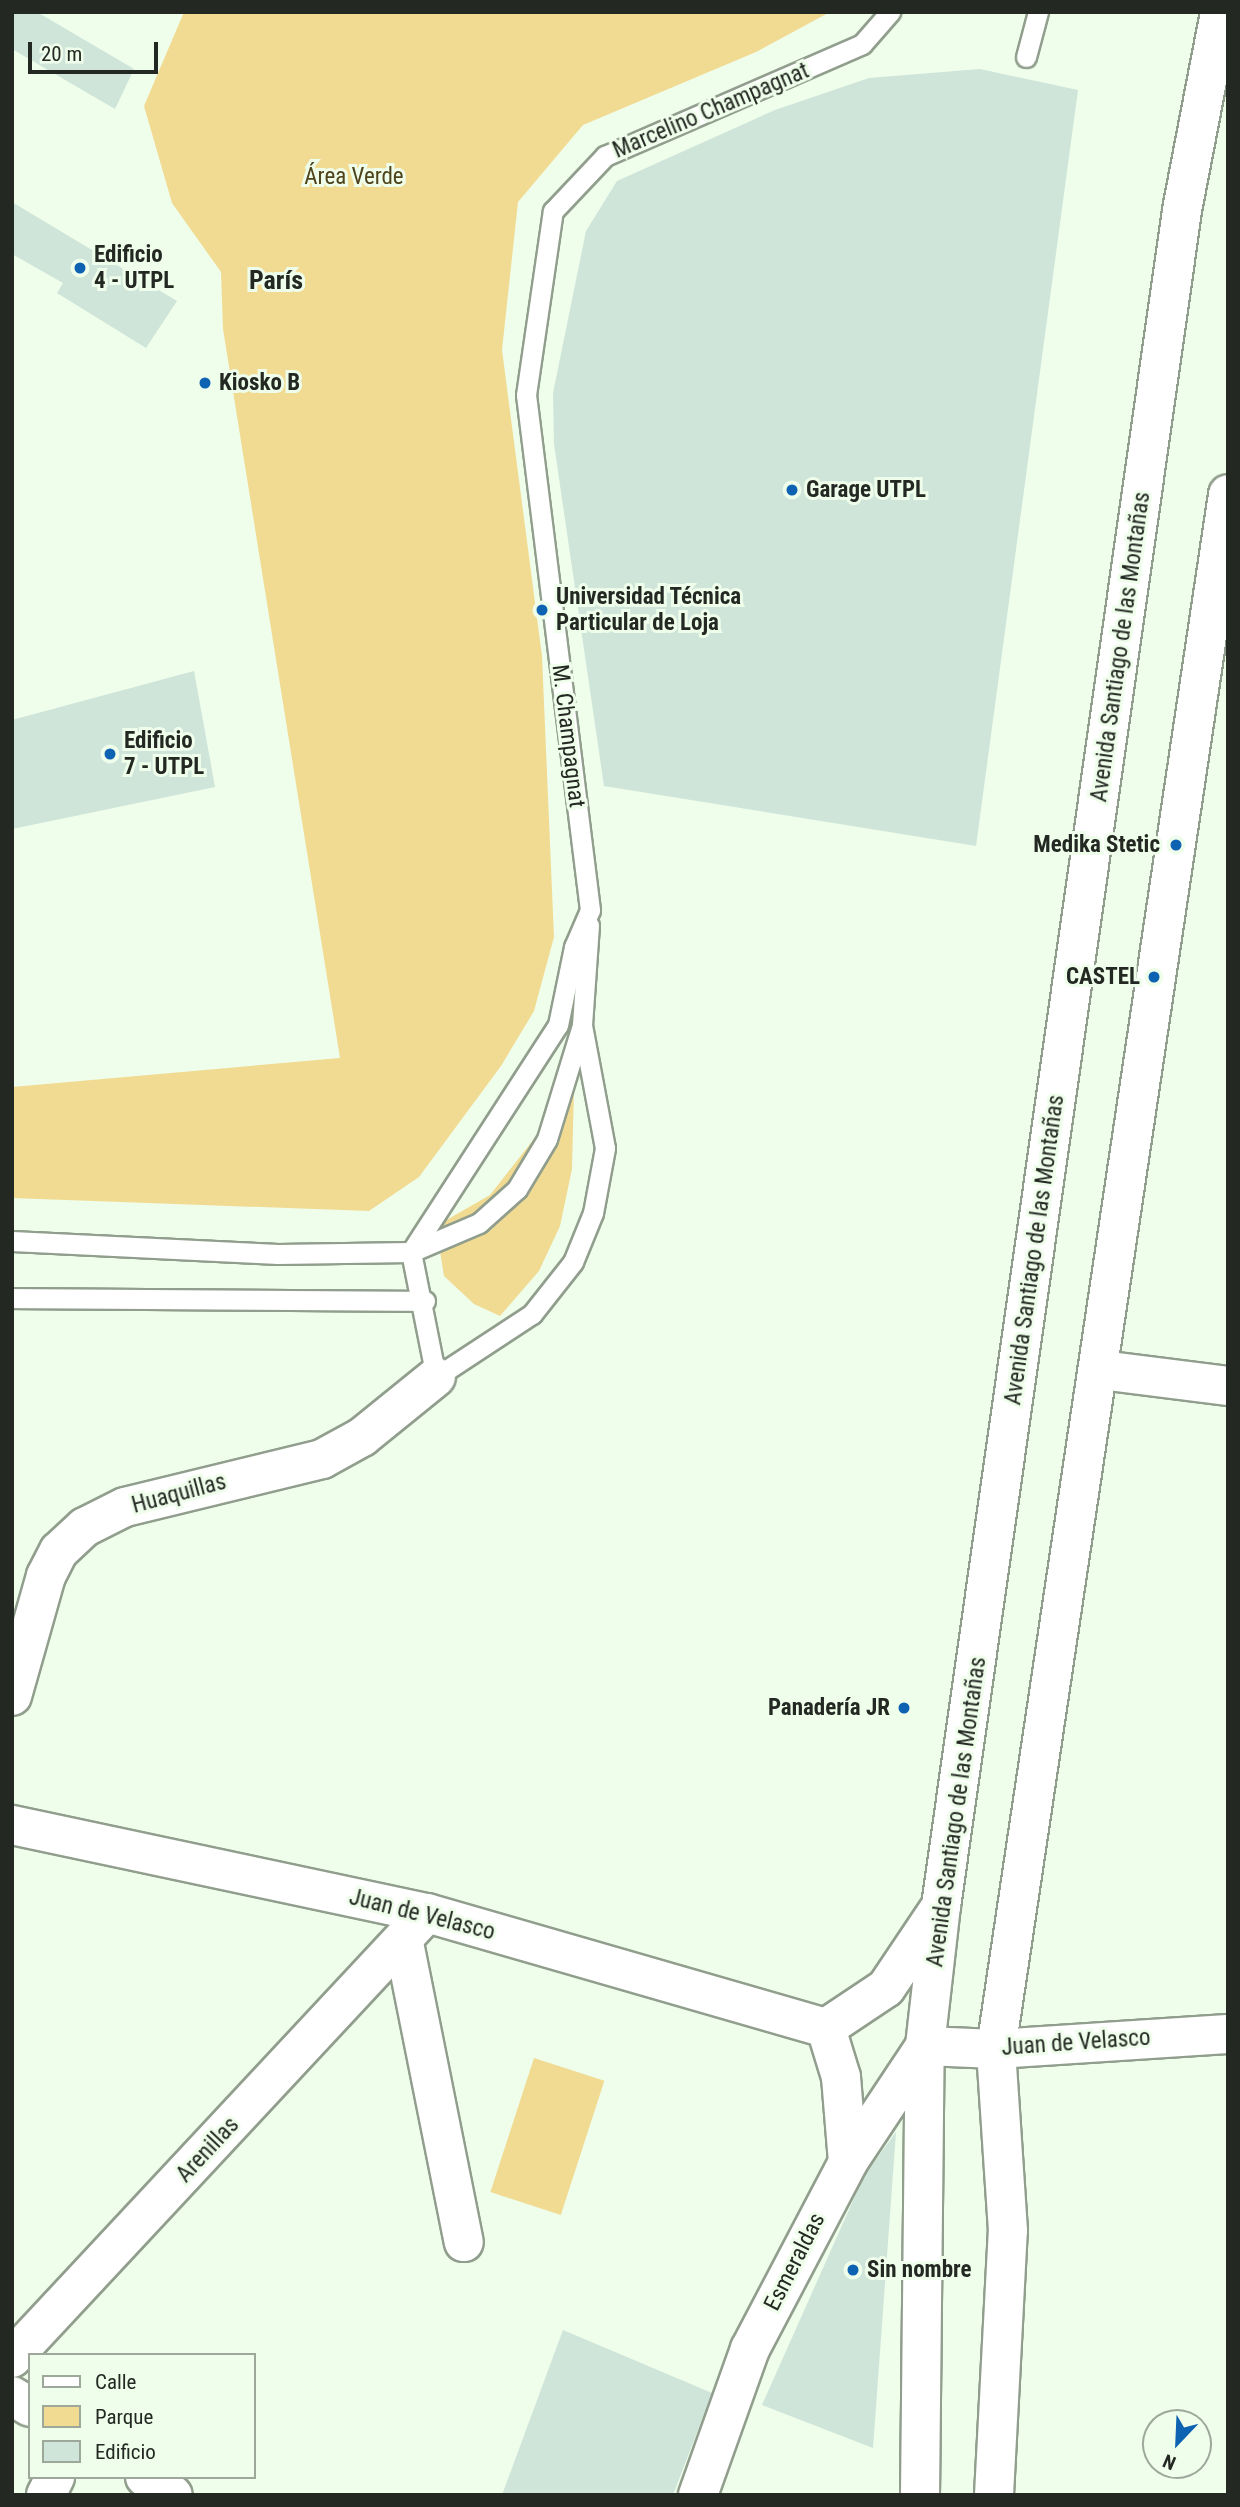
<!DOCTYPE html>
<meta charset="utf-8">
<style>
body{margin:0}
#map{position:relative;width:1240px;height:2507px;overflow:hidden;background:#effdeb;font-family:"Roboto Condensed",sans-serif}
div>[style]{position:absolute}
.green>*{inset:0;background:#f1db92;transform-origin:0 0}
.building>*{inset:0;background:#cfe5d9}
.roads{filter:drop-shadow(2px 0 #919e8d) drop-shadow(-2px 0 #919e8d) drop-shadow(0 2px #919e8d) drop-shadow(0 -2px #919e8d)}
.service>*{height:19px;margin:-9.5px;padding:0 9.5px;transform-origin:9.5px;border-radius:9.5px;background:#fff}
.minor>*{height:38px;margin:-19px;padding:0 19px;transform-origin:19px;border-radius:19px;background:#fff}
.secondary>*{height:38px;margin:-19px;padding:0 19px;transform-origin:19px;border-radius:19px;background:#fff}
.dots>*{width:19px;height:19px;translate:-50% -50%;box-sizing:border-box;border:4px solid #effdeb;border-radius:50%}
span{translate:-50% -50%;white-space:nowrap;text-align:center;line-height:1.15;-webkit-text-stroke:6px #effdeb;paint-order:stroke}
.street-label{font-size:23px;color:#232922}
.park-label{font-size:23px;color:#4f431b}
.poi-label{font-size:23px;color:#232922;font-weight:700}
.left{translate:0 -50%;text-align:left}
.right{translate:-100% -50%;text-align:right}
.quarter-label{font-size:26px;color:#232922;font-weight:700}
.frame{position:absolute;inset:0;border:14px solid #232922;pointer-events:none}
.legend{position:absolute;left:28px;top:2353px;width:228px;height:126px;box-sizing:border-box;background:#effdeb;border:2px solid #9da89b;margin:0;padding:9px 12px;list-style:none;font-size:21px;color:#232922}
.legend li{display:flex;align-items:center;gap:14px;height:35px}
.legend b{width:35px;border:2px solid #9da89b}
.north{position:absolute;left:1142px;top:2409px;width:70px;height:70px;box-sizing:border-box;background:#effdeb;border:2px solid #9da89b;border-radius:50%;rotate:203deg;font-size:19px;font-weight:700;line-height:28px;text-align:center;color:#232922}
.north::after{content:'';display:block;margin:auto;width:24px;height:32px;background:#0d63b1;clip-path:polygon(50% 0,100% 100%,50% 72%,0 100%)}
.scale{position:absolute;left:28px;top:42px;width:130px;height:32px;box-sizing:border-box;border:4px solid #232922;border-top:0;padding-left:9px;font-size:21px;line-height:24px;white-space:nowrap;color:#232922;-webkit-text-stroke:5px #effdeb;paint-order:stroke}
</style>
<div id="map">
<div class="green">
<i style="clip-path:polygon(184px 12px,830px 12px,756px 52px,583px 125px,518px 202px,502px 350px,542px 656px,554px 937px,534px 1011px,501px 1066px,419px 1177px,369px 1211px,12px 1198px,12px 1087px,340px 1058px,223px 329px,221px 272px,172px 203px,144px 106px)"></i>
<i style="clip-path:polygon(574px 1088px,572px 1169px,560px 1226px,539px 1271px,500px 1316px,474px 1304px,444px 1276px,436px 1226px,490px 1195px)"></i>
<i style="left:534px;top:2058px;width:74px;height:141px;rotate:18deg"></i>
</div>
<div class="building">
<i style="clip-path:polygon(12px 12px,37px 12px,134px 69px,115px 109px,12px 49px)"></i>
<i style="clip-path:polygon(980px 69px,1078px 90px,976px 846px,604px 786px,554px 444px,553px 393px,586px 231px,617px 181px,775px 110px,869px 78px)"></i>
<i style="clip-path:polygon(12px 202px,177px 301px,146px 348px,57px 293px,63px 283px,12px 254px)"></i>
<i style="clip-path:polygon(194px 671px,215px 787px,12px 829px,12px 720px)"></i>
<i style="clip-path:polygon(896px 2132px,873px 2448px,762px 2405px,864px 2176px)"></i>
<i style="clip-path:polygon(563px 2330px,712px 2393px,673px 2495px,502px 2495px)"></i>
</div>
<div class="roads">
<div class="service">
<i style="left:1026px;top:57px;width:47px;rotate:-75.1deg"></i>
<i style="left:12px;top:1241px;width:266px;rotate:2.8deg"></i>
<i style="left:278px;top:1254px;width:133px;rotate:-0.9deg"></i>
<i style="left:411px;top:1252px;width:74px;rotate:-23.1deg"></i>
<i style="left:479px;top:1223px;width:51px;rotate:-41.8deg"></i>
<i style="left:517px;top:1189px;width:58px;rotate:-59deg"></i>
<i style="left:547px;top:1139px;width:119px;rotate:-72.9deg"></i>
<i style="left:411px;top:1252px;width:270px;rotate:-57.1deg"></i>
<i style="left:558px;top:1025px;width:80px;rotate:-78.4deg"></i>
<i style="left:574px;top:947px;width:40px;rotate:-66.6deg"></i>
<i style="left:590px;top:910px;width:519px;rotate:-97.08deg"></i>
<i style="left:526px;top:395px;width:186px;rotate:-81.7deg"></i>
<i style="left:553px;top:211px;width:76px;rotate:-46.6deg"></i>
<i style="left:605px;top:156px;width:280px;rotate:-23.5deg"></i>
<i style="left:862px;top:44px;width:43px;rotate:-48.8deg"></i>
<i style="left:411px;top:1252px;width:127px;rotate:78.7deg"></i>
<i style="left:436px;top:1377px;width:115px;rotate:-33.3deg"></i>
<i style="left:532px;top:1314px;width:66px;rotate:-51.7deg"></i>
<i style="left:573px;top:1262px;width:53px;rotate:-67.8deg"></i>
<i style="left:593px;top:1213px;width:66px;rotate:-79.5deg"></i>
<i style="left:605px;top:1148px;width:125px;rotate:-100.6deg"></i>
<i style="left:582px;top:1025px;width:100px;rotate:-86deg"></i>
<i style="left:12px;top:1298px;width:413px;rotate:0.4deg"></i>
</div>
<div class="minor">
<i style="left:1101px;top:1370px;width:128px;rotate:7.2deg"></i>
<i style="left:12px;top:1696px;width:125px;rotate:-74.2deg"></i>
<i style="left:46px;top:1576px;width:28px;rotate:-63deg"></i>
<i style="left:59px;top:1551px;width:35px;rotate:-43deg"></i>
<i style="left:85px;top:1527px;width:45px;rotate:-26.6deg"></i>
<i style="left:125px;top:1507px;width:203px;rotate:-13.7deg"></i>
<i style="left:322px;top:1459px;width:46px;rotate:-28.8deg"></i>
<i style="left:362px;top:1437px;width:95px;rotate:-39deg"></i>
<i style="left:12px;top:1825px;width:424px;rotate:12deg"></i>
<i style="left:427px;top:1913px;width:415px;rotate:16.1deg"></i>
<i style="left:826px;top:2028px;width:72px;rotate:-33.7deg"></i>
<i style="left:886px;top:1988px;width:99px;rotate:-56.1deg"></i>
<i style="left:404px;top:1943px;width:305px;rotate:78.7deg"></i>
<i style="left:826px;top:2028px;width:51px;rotate:73deg"></i>
<i style="left:841px;top:2077px;width:85px;rotate:85.3deg"></i>
<i style="left:12px;top:2358px;width:608px;rotate:-47deg"></i>
<i style="left:12px;top:2396px;width:21px;rotate:31deg"></i>
<i style="left:145px;top:2477px;width:33px;rotate:33deg"></i>
<i style="left:46px;top:2495px;width:20px;rotate:-63deg"></i>
<i style="left:698px;top:2495px;width:155px;rotate:-70.4deg"></i>
<i style="left:750px;top:2349px;width:211px;rotate:-62.3deg"></i>
<i style="left:848px;top:2162px;width:139px;rotate:-56.4deg"></i>
<i style="left:925px;top:2046px;width:71px;rotate:2.4deg"></i>
<i style="left:996px;top:2049px;width:232px;rotate:-3.7deg"></i>
</div>
<div class="secondary">
<i style="left:920px;top:2495px;width:449px;rotate:-89.4deg"></i>
<i style="left:925px;top:2046px;width:141px;rotate:-83.5deg"></i>
<i style="left:941px;top:1906px;width:1713px;rotate:-81.91deg"></i>
<i style="left:1182px;top:210px;width:202px;rotate:-79.1deg"></i>
<i style="left:994px;top:2495px;width:264px;rotate:-87deg"></i>
<i style="left:1008px;top:2231px;width:182px;rotate:-93.8deg"></i>
<i style="left:996px;top:2049px;width:1572px;rotate:-81.51deg"></i>
</div>
</div>
<div class="dots">
<i style="left:80px;top:268px;background:#0d63b1"></i>
<i style="left:205px;top:383px;background:#0d63b1"></i>
<i style="left:792px;top:490px;background:#0d63b1"></i>
<i style="left:542px;top:610px;background:#0d63b1"></i>
<i style="left:110px;top:754px;background:#0d63b1"></i>
<i style="left:1176px;top:845px;background:#0d63b1"></i>
<i style="left:1154px;top:977px;background:#0d63b1"></i>
<i style="left:904px;top:1708px;background:#0d63b1"></i>
<i style="left:853px;top:2270px;background:#0d63b1"></i>
</div>
<div class="street-label">
<span style="left:711px;top:111px;rotate:-23deg">Marcelino Champagnat</span>
<span style="left:1121px;top:647px;rotate:-82deg">Avenida Santiago de las Montañas</span>
<span style="left:568px;top:736px;rotate:83deg">M. Champagnat</span>
<span style="left:1035px;top:1250px;rotate:-82deg">Avenida Santiago de las Montañas</span>
<span style="left:179px;top:1494px;rotate:-15deg">Huaquillas</span>
<span style="left:957px;top:1812px;rotate:-82deg">Avenida Santiago de las Montañas</span>
<span style="left:422px;top:1915px;rotate:14deg">Juan de Velasco</span>
<span style="left:1076px;top:2043px;rotate:-4deg">Juan de Velasco</span>
<span style="left:208px;top:2150px;rotate:-47deg">Arenillas</span>
<span style="left:795px;top:2262px;rotate:-63deg">Esmeraldas</span>
</div>
<div class="park-label">
<span style="left:354px;top:177px">Área Verde</span>
</div>
<div class="poi-label">
<span class="left" style="left:94px;top:268px">Edificio<br>4 - UTPL</span>
<span class="left" style="left:219px;top:383px">Kiosko B</span>
<span class="left" style="left:806px;top:490px">Garage UTPL</span>
<span class="left" style="left:556px;top:610px">Universidad Técnica<br>Particular de Loja</span>
<span class="left" style="left:124px;top:754px">Edificio<br>7 - UTPL</span>
<span class="right" style="left:1160px;top:845px">Medika Stetic</span>
<span class="right" style="left:1140px;top:977px">CASTEL</span>
<span class="right" style="left:890px;top:1708px">Panadería JR</span>
<span class="left" style="left:867px;top:2270px">Sin nombre</span>
</div>
<div class="quarter-label">
<span style="left:276px;top:281px">París</span>
</div>
<div class="frame"></div>
<ul class="legend">
<li><b style="height:9px;background:#fff"></b>Calle</li>
<li><b style="height:19px;background:#f1db92"></b>Parque</li>
<li><b style="height:19px;background:#cfe5d9"></b>Edificio</li>
</ul>
<div class="north">N</div>
<div class="scale">20 m</div>
</div>
